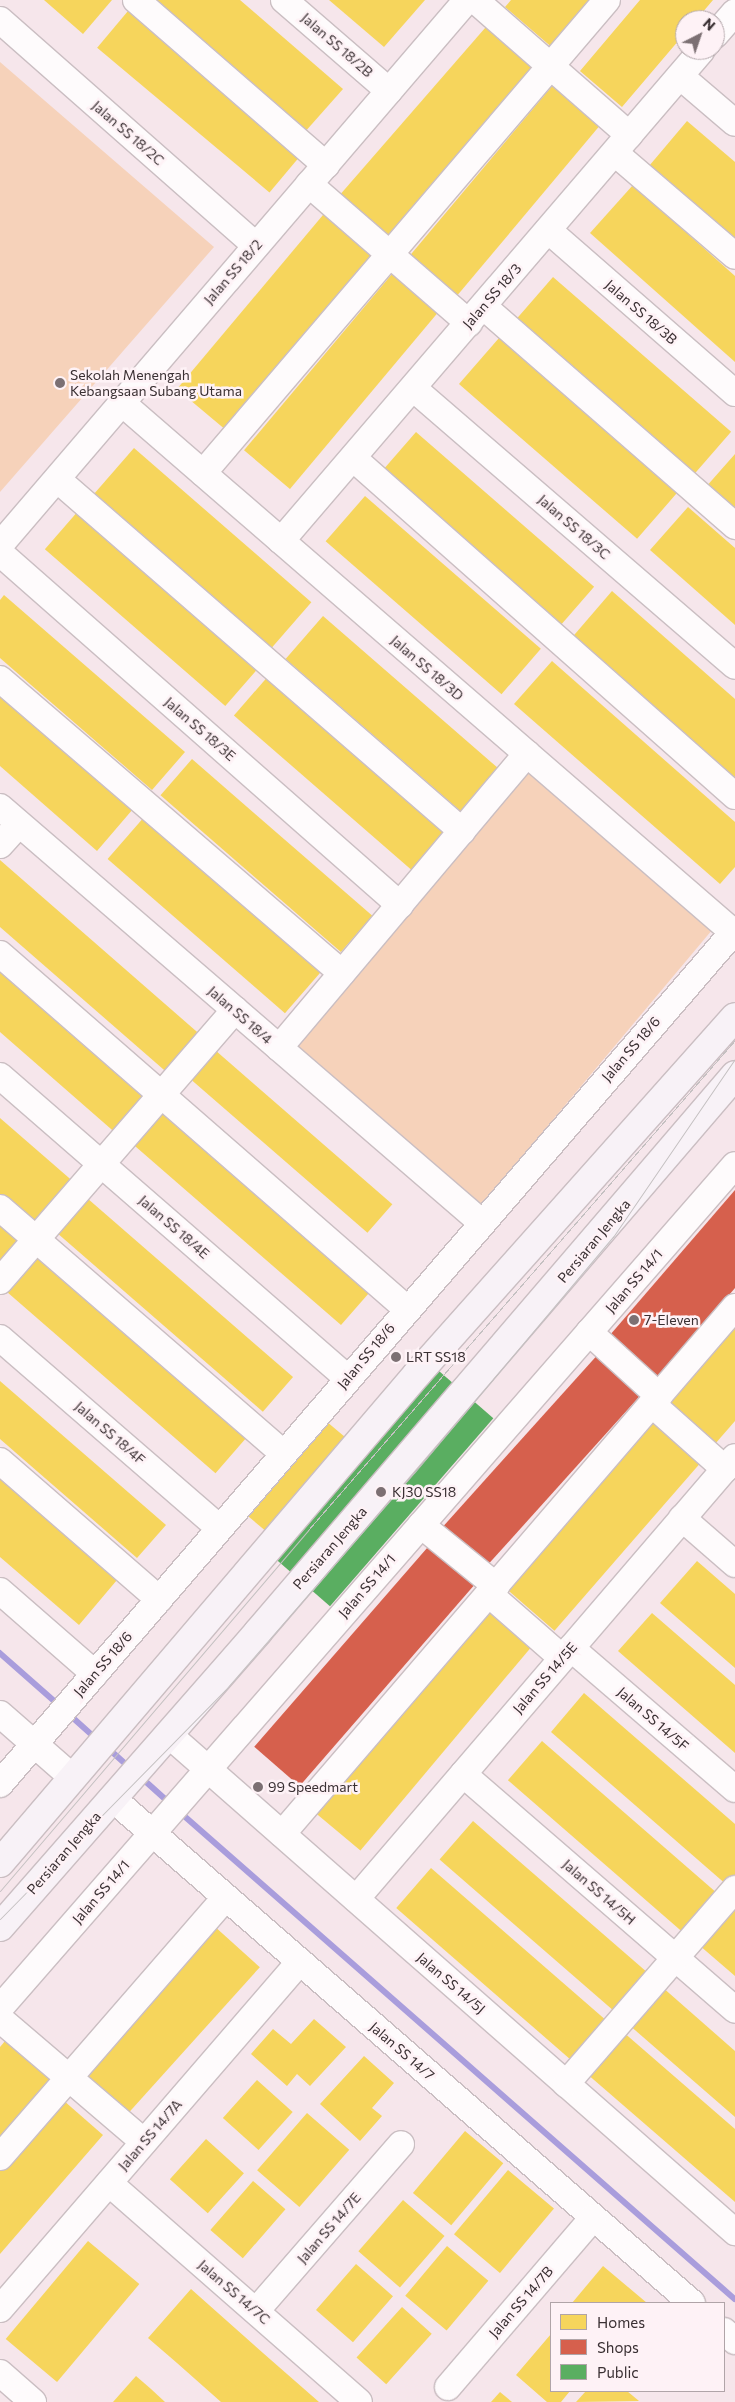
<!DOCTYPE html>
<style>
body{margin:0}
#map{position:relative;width:735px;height:2402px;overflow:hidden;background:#f6e6eb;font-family:Commissioner,sans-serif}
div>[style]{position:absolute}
.green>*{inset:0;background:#f6d2ba;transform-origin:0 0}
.homes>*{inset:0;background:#f6d55c;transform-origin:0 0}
.shops>*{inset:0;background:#d6604d;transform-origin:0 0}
.public>*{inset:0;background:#5aae61;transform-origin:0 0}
.stream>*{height:5.5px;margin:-2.75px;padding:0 2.75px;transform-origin:2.75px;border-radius:2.75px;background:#a99ddc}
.roads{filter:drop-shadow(1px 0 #cabec2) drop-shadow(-1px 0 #cabec2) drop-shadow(0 1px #cabec2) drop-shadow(0 -1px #cabec2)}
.minor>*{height:26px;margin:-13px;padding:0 13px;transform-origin:13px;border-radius:13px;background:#fefbfc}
.major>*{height:28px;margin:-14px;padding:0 14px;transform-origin:14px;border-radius:14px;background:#f8f2f7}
.tram>*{height:1px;margin:-0.5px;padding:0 0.5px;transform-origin:0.5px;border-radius:0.5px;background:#c4c0c1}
.dots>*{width:14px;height:14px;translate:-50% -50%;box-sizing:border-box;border:2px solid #fef2f6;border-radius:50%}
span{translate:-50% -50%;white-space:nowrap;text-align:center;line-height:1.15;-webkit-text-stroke:5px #fef2f6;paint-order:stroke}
.street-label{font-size:14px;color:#3a3033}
.poi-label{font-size:14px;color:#3a3033}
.left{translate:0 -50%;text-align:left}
.legend{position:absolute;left:550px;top:2302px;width:175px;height:90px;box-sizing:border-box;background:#fef2f6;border:1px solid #b0a4a8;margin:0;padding:6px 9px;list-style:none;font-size:15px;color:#3a3033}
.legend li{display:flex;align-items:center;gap:10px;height:25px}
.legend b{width:25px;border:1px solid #b0a4a8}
.north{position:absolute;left:675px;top:10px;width:50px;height:50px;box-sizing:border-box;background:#fef2f6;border:1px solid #b0a4a8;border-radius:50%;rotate:41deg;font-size:14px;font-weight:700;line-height:20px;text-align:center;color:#3a3033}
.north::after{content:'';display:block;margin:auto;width:18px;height:22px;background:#7c7073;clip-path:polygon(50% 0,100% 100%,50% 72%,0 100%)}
</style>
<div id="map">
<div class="green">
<i style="clip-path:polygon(0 62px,214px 247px,0 492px)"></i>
<i style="left:529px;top:767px;width:245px;height:370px;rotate:40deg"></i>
</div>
<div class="homes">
<i style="clip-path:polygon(44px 0,112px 0,83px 34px)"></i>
<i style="clip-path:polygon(151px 0,240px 0,343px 89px,304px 133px)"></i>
<i style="clip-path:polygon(329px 0,425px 0,384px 47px)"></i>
<i style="clip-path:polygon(511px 0,597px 0,555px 50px,505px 7px)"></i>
<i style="clip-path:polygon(640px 0,713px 0,696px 20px,685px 20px,685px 33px,622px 107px,580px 71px)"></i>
<i style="left:128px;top:11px;width:225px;height:48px;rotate:40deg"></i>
<i style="left:492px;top:20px;width:65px;height:234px;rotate:41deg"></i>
<i style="left:558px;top:79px;width:62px;height:231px;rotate:40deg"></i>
<i style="clip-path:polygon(687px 121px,735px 162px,735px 250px,644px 172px)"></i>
<i style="clip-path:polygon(633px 185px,735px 276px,735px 362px,590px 233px)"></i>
<i style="left:328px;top:209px;width:65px;height:235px;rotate:40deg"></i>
<i style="left:397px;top:268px;width:60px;height:238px;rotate:40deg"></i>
<i style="left:553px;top:277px;width:236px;height:57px;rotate:41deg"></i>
<i style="left:499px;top:338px;width:236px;height:61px;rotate:41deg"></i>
<i style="left:416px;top:432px;width:236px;height:54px;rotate:41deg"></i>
<i style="left:134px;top:448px;width:235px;height:62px;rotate:41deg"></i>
<i style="clip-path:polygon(735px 454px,735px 514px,705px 488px)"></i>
<i style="left:365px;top:496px;width:233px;height:60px;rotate:41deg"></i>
<i style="clip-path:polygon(688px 507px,735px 548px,735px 625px,650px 550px)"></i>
<i style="left:79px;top:510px;width:239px;height:52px;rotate:41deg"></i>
<i style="clip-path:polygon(612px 591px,735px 699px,735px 787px,569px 641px)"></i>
<i style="clip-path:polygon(4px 595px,185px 752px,152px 790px,0 658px,0 600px)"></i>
<i style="left:323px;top:616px;width:233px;height:57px;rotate:41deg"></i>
<i style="clip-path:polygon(552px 661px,735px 822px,735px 867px,720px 884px,514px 704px)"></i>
<i style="left:270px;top:674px;width:235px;height:55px;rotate:41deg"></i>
<i style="clip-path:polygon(0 693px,133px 809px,97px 851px,0 766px)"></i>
<i style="left:192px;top:759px;width:239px;height:48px;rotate:41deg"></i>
<i style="left:145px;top:816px;width:235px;height:57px;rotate:41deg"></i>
<i style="clip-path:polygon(0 860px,204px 1038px,171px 1076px,0 927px)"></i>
<i style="clip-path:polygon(0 962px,154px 1096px,119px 1136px,0 1032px)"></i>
<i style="left:215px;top:1050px;width:235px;height:38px;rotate:41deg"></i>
<i style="left:164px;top:1105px;width:278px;height:50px;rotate:41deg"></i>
<i style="clip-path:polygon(0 1118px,76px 1184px,38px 1228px,0 1194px)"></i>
<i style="left:87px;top:1198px;width:273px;height:46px;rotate:41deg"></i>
<i style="clip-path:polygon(0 1225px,23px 1244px,0 1270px)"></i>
<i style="left:35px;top:1254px;width:280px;height:47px;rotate:41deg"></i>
<i style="clip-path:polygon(735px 1323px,735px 1421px,715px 1444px,667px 1402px)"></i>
<i style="clip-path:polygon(0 1381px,166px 1525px,137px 1558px,0 1439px)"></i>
<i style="left:320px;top:1416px;width:59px;height:123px;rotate:40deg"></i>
<i style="left:655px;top:1416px;width:65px;height:228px;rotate:41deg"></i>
<i style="clip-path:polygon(0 1478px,117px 1580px,79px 1625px,0 1557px)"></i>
<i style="clip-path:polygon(697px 1561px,735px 1594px,735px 1668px,660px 1603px)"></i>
<i style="left:492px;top:1602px;width:59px;height:275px;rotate:40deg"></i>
<i style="clip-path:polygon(652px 1613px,735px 1685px,735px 1753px,618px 1651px)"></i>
<i style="clip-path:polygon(584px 1693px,735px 1824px,735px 1878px,728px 1886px,551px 1732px)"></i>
<i style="left:542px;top:1741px;width:234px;height:52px;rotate:41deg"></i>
<i style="left:473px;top:1821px;width:233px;height:51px;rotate:41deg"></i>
<i style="left:431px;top:1868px;width:235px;height:53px;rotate:41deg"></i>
<i style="clip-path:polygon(735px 1907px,735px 1976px,699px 1945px)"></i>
<i style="left:213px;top:1925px;width:63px;height:198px;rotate:42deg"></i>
<i style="clip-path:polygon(661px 1986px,735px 2051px,735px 2117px,628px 2024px)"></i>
<i style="clip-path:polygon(314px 2019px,346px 2047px,310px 2086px,297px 2074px,287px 2086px,251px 2054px,273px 2029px,291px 2044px)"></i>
<i style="clip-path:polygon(622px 2031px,735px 2129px,735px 2202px,586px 2073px)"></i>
<i style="clip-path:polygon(11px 2034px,59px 2076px,0 2143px,0 2047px)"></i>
<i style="clip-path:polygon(364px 2056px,394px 2083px,372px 2108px,382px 2116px,360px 2141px,320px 2104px)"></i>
<i style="left:257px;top:2080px;width:48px;height:51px;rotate:42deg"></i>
<i style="clip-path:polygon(63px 2100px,103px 2135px,0 2254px,0 2171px)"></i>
<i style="left:307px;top:2113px;width:56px;height:76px;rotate:41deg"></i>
<i style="left:465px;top:2131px;width:50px;height:81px;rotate:40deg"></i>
<i style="left:206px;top:2139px;width:51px;height:54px;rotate:42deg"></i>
<i style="left:508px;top:2170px;width:60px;height:84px;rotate:40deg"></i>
<i style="left:253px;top:2181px;width:43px;height:65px;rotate:41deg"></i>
<i style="left:403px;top:2200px;width:55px;height:68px;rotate:41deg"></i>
<i style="left:88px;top:2241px;width:67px;height:128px;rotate:40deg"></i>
<i style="left:447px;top:2246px;width:54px;height:65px;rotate:40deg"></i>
<i style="left:356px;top:2264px;width:49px;height:61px;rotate:41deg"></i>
<i style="clip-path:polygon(603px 2266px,647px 2303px,572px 2303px)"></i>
<i style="clip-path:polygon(191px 2289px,263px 2353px,319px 2402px,221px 2402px,177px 2363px,148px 2338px)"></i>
<i style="left:402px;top:2307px;width:40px;height:68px;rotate:42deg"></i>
<i style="clip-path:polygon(551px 2334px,551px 2391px,570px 2391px,561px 2402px,547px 2402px,516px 2375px)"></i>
<i style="clip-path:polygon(136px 2376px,151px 2389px,165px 2402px,113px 2402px)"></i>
<i style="clip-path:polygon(586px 2391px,627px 2391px,639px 2401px,576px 2402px)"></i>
<i style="clip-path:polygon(500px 2392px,512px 2402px,491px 2402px)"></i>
</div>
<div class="shops">
<i style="clip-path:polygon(735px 1190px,735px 1288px,659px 1377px,610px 1335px)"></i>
<i style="left:601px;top:1351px;width:59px;height:235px;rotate:42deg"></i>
<i style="left:434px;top:1540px;width:60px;height:274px;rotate:41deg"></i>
</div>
<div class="public">
<i style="left:439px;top:1371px;width:72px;height:249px;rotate:41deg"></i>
</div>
<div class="stream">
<i style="left:0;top:1653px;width:79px;rotate:41.4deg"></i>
<i style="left:69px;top:1714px;width:36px;rotate:42deg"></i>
<i style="left:107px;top:1747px;width:31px;rotate:42deg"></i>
<i style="left:141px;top:1777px;width:38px;rotate:42deg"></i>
<i style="left:180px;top:1812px;width:738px;rotate:41.27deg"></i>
</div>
<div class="roads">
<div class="minor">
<i style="left:136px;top:0;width:252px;rotate:41deg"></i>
<i style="left:284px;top:0;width:139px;rotate:40.9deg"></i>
<i style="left:475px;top:0;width:205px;rotate:41.2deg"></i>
<i style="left:0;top:20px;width:341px;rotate:41.4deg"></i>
<i style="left:715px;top:35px;width:30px;rotate:-49deg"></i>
<i style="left:680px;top:76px;width:72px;rotate:40.5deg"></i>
<i style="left:615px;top:153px;width:158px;rotate:40.6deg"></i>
<i style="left:309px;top:184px;width:212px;rotate:41deg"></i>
<i style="left:548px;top:230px;width:248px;rotate:41.1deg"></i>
<i style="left:483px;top:306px;width:335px;rotate:41.1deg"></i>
<i style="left:413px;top:388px;width:425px;rotate:40.8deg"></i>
<i style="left:122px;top:403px;width:808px;rotate:40.89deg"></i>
<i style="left:353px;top:458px;width:510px;rotate:41.5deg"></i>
<i style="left:203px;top:473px;width:622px;rotate:-49.5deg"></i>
<i style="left:57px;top:479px;width:537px;rotate:41deg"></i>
<i style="left:281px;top:541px;width:647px;rotate:-49.39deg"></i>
<i style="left:0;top:545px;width:718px;rotate:-49.41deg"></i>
<i style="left:0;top:553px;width:533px;rotate:41.35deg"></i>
<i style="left:0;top:679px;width:451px;rotate:40.7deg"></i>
<i style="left:0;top:807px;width:635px;rotate:40.79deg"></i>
<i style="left:0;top:845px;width:28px;rotate:-48deg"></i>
<i style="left:0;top:954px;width:540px;rotate:41.1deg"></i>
<i style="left:279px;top:1048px;width:385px;rotate:-49.9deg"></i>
<i style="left:0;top:1076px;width:461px;rotate:41deg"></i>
<i style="left:0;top:1208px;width:374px;rotate:40.9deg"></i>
<i style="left:0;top:1281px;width:359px;rotate:-49.1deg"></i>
<i style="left:589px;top:1332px;width:95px;rotate:42.4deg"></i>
<i style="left:0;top:1338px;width:290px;rotate:40.9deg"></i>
<i style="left:652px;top:1404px;width:98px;rotate:41.7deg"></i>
<i style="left:0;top:1461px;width:211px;rotate:41deg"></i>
<i style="left:682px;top:1518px;width:70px;rotate:41deg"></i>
<i style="left:421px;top:1525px;width:97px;rotate:39.1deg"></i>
<i style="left:0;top:1591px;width:126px;rotate:41.1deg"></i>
<i style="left:489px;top:1594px;width:97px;rotate:41.2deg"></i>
<i style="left:571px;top:1648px;width:216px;rotate:40.7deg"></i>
<i style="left:0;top:1714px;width:97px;rotate:41.2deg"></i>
<i style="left:168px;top:1734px;width:755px;rotate:41.29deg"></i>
<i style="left:463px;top:1774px;width:360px;rotate:40.9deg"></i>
<i style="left:0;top:1784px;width:1127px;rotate:-49.28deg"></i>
<i style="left:112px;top:1798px;width:769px;rotate:41.05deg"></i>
<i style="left:282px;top:1834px;width:695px;rotate:-49.32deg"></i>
<i style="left:356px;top:1899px;width:582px;rotate:-49.39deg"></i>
<i style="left:0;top:2008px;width:1118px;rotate:-48.92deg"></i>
<i style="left:0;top:2019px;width:189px;rotate:40.5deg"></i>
<i style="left:566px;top:2084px;width:258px;rotate:-49.1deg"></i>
<i style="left:0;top:2157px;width:344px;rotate:-49deg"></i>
<i style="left:109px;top:2183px;width:332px;rotate:41.2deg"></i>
<i style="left:0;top:2309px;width:459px;rotate:-49.2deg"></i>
<i style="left:256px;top:2311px;width:221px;rotate:-49deg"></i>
<i style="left:724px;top:2331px;width:15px;rotate:42deg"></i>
<i style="left:0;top:2373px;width:44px;rotate:41.3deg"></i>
<i style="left:448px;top:2387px;width:223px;rotate:-49.4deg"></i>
</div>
<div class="major">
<i style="left:0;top:1863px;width:643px;rotate:-49.54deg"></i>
<i style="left:417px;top:1374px;width:478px;rotate:-48.3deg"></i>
<i style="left:0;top:1927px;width:392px;rotate:-48.8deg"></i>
<i style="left:258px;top:1632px;width:733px;rotate:-49.42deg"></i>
</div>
</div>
<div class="tram">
<i style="left:0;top:1891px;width:475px;rotate:-49.5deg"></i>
<i style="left:308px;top:1530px;width:650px;rotate:-48.93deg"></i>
<i style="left:0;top:1919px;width:322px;rotate:-45.5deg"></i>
<i style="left:226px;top:1689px;width:286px;rotate:-49deg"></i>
<i style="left:414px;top:1473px;width:309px;rotate:-49.9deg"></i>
<i style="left:613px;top:1237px;width:216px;rotate:-55.6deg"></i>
</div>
<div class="dots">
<i style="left:60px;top:383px;background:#7c7073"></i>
<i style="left:634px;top:1320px;background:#7c7073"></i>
<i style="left:396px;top:1357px;background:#7c7073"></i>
<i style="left:381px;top:1492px;background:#7c7073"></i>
<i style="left:258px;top:1787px;background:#7c7073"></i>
</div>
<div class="street-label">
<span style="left:337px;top:45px;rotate:41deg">Jalan SS 18/2B</span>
<span style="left:128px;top:133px;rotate:41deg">Jalan SS 18/2C</span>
<span style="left:233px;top:272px;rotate:-49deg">Jalan SS 18/2</span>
<span style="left:492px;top:296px;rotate:-49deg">Jalan SS 18/3</span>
<span style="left:641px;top:312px;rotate:41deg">Jalan SS 18/3B</span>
<span style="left:574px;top:527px;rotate:41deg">Jalan SS 18/3C</span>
<span style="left:427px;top:668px;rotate:41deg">Jalan SS 18/3D</span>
<span style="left:200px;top:729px;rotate:41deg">Jalan SS 18/3E</span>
<span style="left:240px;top:1015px;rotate:41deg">Jalan SS 18/4</span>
<span style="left:631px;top:1049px;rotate:-49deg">Jalan SS 18/6</span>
<span style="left:174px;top:1227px;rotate:41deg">Jalan SS 18/4E</span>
<span style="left:594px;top:1241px;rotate:-50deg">Persiaran Jengka</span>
<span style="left:634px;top:1281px;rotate:-49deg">Jalan SS 14/1</span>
<span style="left:366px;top:1356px;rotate:-50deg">Jalan SS 18/6</span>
<span style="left:110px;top:1433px;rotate:41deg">Jalan SS 18/4F</span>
<span style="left:330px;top:1548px;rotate:-49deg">Persiaran Jengka</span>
<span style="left:367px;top:1586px;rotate:-49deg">Jalan SS 14/1</span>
<span style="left:103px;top:1664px;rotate:-49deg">Jalan SS 18/6</span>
<span style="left:545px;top:1678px;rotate:-49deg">Jalan SS 14/5E</span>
<span style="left:653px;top:1719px;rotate:41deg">Jalan SS 14/5F</span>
<span style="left:64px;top:1853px;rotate:-49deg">Persiaran Jengka</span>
<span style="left:101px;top:1892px;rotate:-49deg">Jalan SS 14/1</span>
<span style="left:599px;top:1892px;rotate:41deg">Jalan SS 14/5H</span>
<span style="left:451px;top:1983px;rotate:41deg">Jalan SS 14/5J</span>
<span style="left:402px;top:2051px;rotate:41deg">Jalan SS 14/7</span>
<span style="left:150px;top:2135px;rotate:-49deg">Jalan SS 14/7A</span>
<span style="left:329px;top:2228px;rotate:-49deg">Jalan SS 14/7E</span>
<span style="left:234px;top:2292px;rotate:41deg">Jalan SS 14/7C</span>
<span style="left:521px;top:2302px;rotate:-49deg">Jalan SS 14/7B</span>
</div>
<div class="poi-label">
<span class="left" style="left:70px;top:383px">Sekolah Menengah<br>Kebangsaan Subang Utama</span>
<span class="left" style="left:644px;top:1320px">7-Eleven</span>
<span class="left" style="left:406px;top:1357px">LRT SS18</span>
<span class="left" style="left:392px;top:1492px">KJ30 SS18</span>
<span class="left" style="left:268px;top:1787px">99 Speedmart</span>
</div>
<ul class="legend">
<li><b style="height:14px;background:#f6d55c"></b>Homes</li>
<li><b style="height:14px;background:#d6604d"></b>Shops</li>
<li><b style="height:14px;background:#5aae61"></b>Public</li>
</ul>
<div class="north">N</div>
</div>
